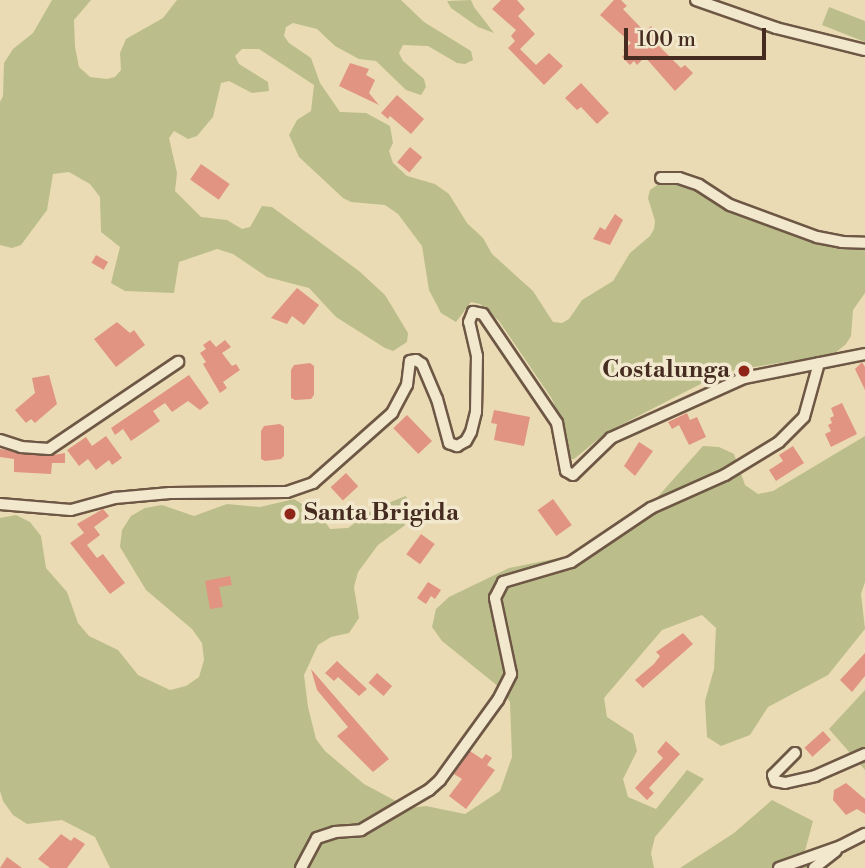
<!DOCTYPE html>
<style>
body{margin:0}
#map{position:relative;width:865px;height:868px;overflow:hidden;background:#eadbb4;font-family:"Libre Bodoni",serif}
div>[style]{position:absolute}
.green>*{inset:0;background:#bbbe8a}
.building>*{inset:0;background:#e19482;transform-origin:0 0}
.roads{filter:drop-shadow(2px 0 #6e5745) drop-shadow(-2px 0 #6e5745) drop-shadow(0 2px #6e5745) drop-shadow(0 -2px #6e5745)}
.minor>*{height:10px;margin:-5px;padding:0 5px;transform-origin:5px;border-radius:5px;background:#f1e8ce}
.dots>*{width:19px;height:19px;translate:-50% -50%;box-sizing:border-box;border:4px solid #f1e8ce;border-radius:50%}
span{translate:-50% -50%;white-space:nowrap;text-align:center;line-height:1.15;-webkit-text-stroke:7px #f1e8ce;paint-order:stroke}
.poi-label{font-size:24px;color:#452b20;font-weight:700}
.right{translate:-100% -50%;text-align:right}
.left{translate:0 -50%;text-align:left}
.scale{position:absolute;left:624px;top:28px;width:142px;height:32px;box-sizing:border-box;border:4px solid #452b20;border-top:0;padding-left:9px;font-size:21px;line-height:24px;white-space:nowrap;color:#452b20;-webkit-text-stroke:5px #f1e8ce;paint-order:stroke}
</style>
<div id="map">
<div class="green">
<i style="clip-path:polygon(52px 0,91px 0,74px 20px,75px 47px,79px 67px,90px 77px,107px 79px,115px 77px,121px 70px,120px 53px,126px 39px,163px 18px,177px 0,401px 0,424px 22px,471px 51px,473px 60px,465px 64px,457px 63px,428px 46px,403px 45px,399px 53px,403px 61px,424px 79px,426px 87px,421px 95px,406px 90px,376px 61px,359px 59px,335px 46px,317px 29px,293px 23px,286px 27px,284px 36px,289px 43px,311px 58px,320px 83px,340px 112px,366px 113px,390px 126px,393px 143px,389px 151px,393px 163px,407px 176px,435px 184px,449px 194px,467px 223px,483px 238px,492px 254px,533px 291px,553px 322px,562px 323px,569px 319px,582px 300px,613px 281px,630px 253px,650px 236px,654px 229px,655px 221px,648px 198px,650px 190px,657px 185px,671px 183px,697px 191px,760px 223px,843px 249px,865px 250px,865px 293px,853px 310px,851px 336px,846px 344px,834px 354px,724px 372px,607px 432px,574px 459px,568px 459px,564px 428px,552px 399px,499px 321px,480px 304px,471px 302px,456px 322px,441px 313px,429px 290px,422px 246px,398px 214px,385px 205px,351px 202px,343px 198px,299px 157px,289px 135px,297px 120px,311px 111px,314px 85px,259px 49px,242px 49px,235px 56px,239px 64px,268px 82px,269px 91px,252px 93px,229px 81px,221px 83px,213px 117px,197px 136px,188px 139px,174px 131px,169px 138px,177px 173px,175px 191px,201px 217px,227px 220px,242px 229px,250px 227px,262px 206px,272px 207px,359px 271px,385px 295px,408px 333px,407px 342px,393px 351px,385px 348px,336px 317px,309px 288px,267px 277px,233px 254px,217px 249px,179px 262px,174px 293px,125px 291px,111px 283px,120px 247px,101px 232px,100px 197px,90px 184px,69px 172px,53px 174px,47px 210px,21px 245px,12px 248px,0 245px,0 102px,3px 96px,4px 63px,13px 49px,33px 33px)"></i>
<i style="clip-path:polygon(471px 0,474px 7px,494px 33px,478px 27px,451px 8px,447px 1px)"></i>
<i style="clip-path:polygon(829px 7px,865px 21px,865px 42px,822px 25px)"></i>
<i style="clip-path:polygon(865px 436px,865px 582px,861px 594px,865px 629px,828px 675px,768px 707px,750px 735px,721px 746px,707px 737px,705px 701px,714px 669px,716px 628px,702px 615px,662px 630px,604px 698px,607px 717px,633px 734px,637px 751px,623px 779px,628px 797px,656px 809px,687px 770px,704px 779px,655px 837px,651px 853px,654px 868px,110px 868px,95px 837px,62px 820px,27px 824px,13px 815px,3px 801px,0 791px,0 518px,16px 515px,30px 522px,41px 536px,46px 568px,67px 592px,78px 623px,89px 636px,118px 650px,138px 675px,170px 690px,186px 686px,199px 677px,204px 660px,202px 643px,192px 629px,146px 590px,120px 547px,122px 530px,131px 516px,145px 508px,162px 505px,194px 516px,227px 504px,260px 507px,294px 499px,321px 516px,330px 529px,348px 528px,375px 508px,406px 496px,412px 511px,404px 526px,378px 545px,358px 572px,354px 587px,359px 618px,349px 633px,331px 637px,318px 645px,304px 675px,308px 707px,316px 739px,325px 751px,364px 784px,409px 808px,426px 806px,465px 814px,500px 791px,512px 757px,510px 702px,499px 687px,442px 641px,432px 627px,436px 609px,449px 597px,509px 568px,574px 555px,646px 510px,703px 446px,719px 447px,734px 454px,745px 485px,758px 494px,773px 491px)"></i>
<i style="clip-path:polygon(865px 690px,865px 770px,829px 729px)"></i>
<i style="clip-path:polygon(772px 800px,813px 821px,805px 851px,817px 868px,680px 868px,734px 833px)"></i>
</div>
<div class="building">
<i style="clip-path:polygon(501px 0,517px 0,525px 9px,518px 16px,535px 34px,520px 49px,536px 65px,549px 53px,563px 66px,544px 85px,508px 48px,515px 41px,511px 36px,516px 30px,492px 9px)"></i>
<i style="clip-path:polygon(614px 0,621px 0,627px 6px,623px 9px,645px 32px,651px 26px,665px 39px,658px 45px,681px 68px,685px 65px,693px 73px,675px 91px,645px 57px,637px 65px,634px 61px,630px 65px,622px 57px,626px 53px,623px 50px,631px 43px,600px 15px)"></i>
<i style="clip-path:polygon(350px 63px,369px 69px,366px 75px,375px 80px,369px 93px,379px 105px,339px 86px)"></i>
<i style="clip-path:polygon(581px 83px,609px 113px,597px 124px,581px 107px,577px 110px,565px 98px)"></i>
<i style="clip-path:polygon(397px 95px,424px 119px,411px 134px,390px 116px,388px 119px,381px 113px)"></i>
<i style="left:410px;top:147px;width:16px;height:20px;rotate:40deg"></i>
<i style="left:201px;top:164px;width:35px;height:19px;rotate:35deg"></i>
<i style="clip-path:polygon(615px 214px,623px 220px,610px 245px,593px 239px,600px 227px,605px 230px)"></i>
<i style="left:96px;top:255px;width:14px;height:9px;rotate:30deg"></i>
<i style="clip-path:polygon(297px 288px,319px 305px,304px 325px,292px 316px,287px 324px,271px 318px)"></i>
<i style="clip-path:polygon(117px 322px,130px 333px,134px 330px,145px 345px,116px 367px,94px 339px)"></i>
<i style="clip-path:polygon(210px 340px,216px 347px,225px 340px,231px 347px,222px 353px,232px 366px,236px 364px,240px 370px,223px 382px,227px 388px,220px 393px,203px 364px,206px 362px,200px 353px,206px 349px,203px 345px)"></i>
<i style="clip-path:polygon(862px 362px,865px 367px,865px 390px,855px 369px)"></i>
<i style="clip-path:polygon(310px 363px,314px 366px,314px 395px,311px 399px,295px 400px,291px 398px,291px 370px,294px 365px)"></i>
<i style="clip-path:polygon(49px 375px,57px 404px,35px 423px,31px 419px,26px 423px,15px 410px,35px 393px,32px 378px)"></i>
<i style="clip-path:polygon(189px 375px,209px 403px,200px 410px,188px 401px,172px 412px,165px 403px,153px 411px,160px 421px,131px 441px,123px 429px,115px 435px,111px 428px)"></i>
<i style="clip-path:polygon(842px 403px,857px 434px,831px 447px,825px 434px,831px 431px,828px 425px,832px 423px,830px 418px,834px 416px,831px 408px)"></i>
<i style="clip-path:polygon(494px 410px,530px 417px,524px 446px,494px 440px,497px 424px,491px 423px)"></i>
<i style="clip-path:polygon(687px 413px,690px 420px,697px 417px,706px 437px,689px 445px,679px 425px,672px 429px,668px 422px)"></i>
<i style="left:407px;top:415px;width:36px;height:19px;rotate:46deg"></i>
<i style="clip-path:polygon(280px 424px,284px 427px,284px 456px,281px 459px,265px 461px,261px 459px,261px 431px,264px 426px)"></i>
<i style="clip-path:polygon(106px 436px,122px 458px,112px 465px,109px 460px,96px 470px,88px 459px,79px 466px,67px 450px,86px 437px,92px 446px)"></i>
<i style="clip-path:polygon(639px 442px,653px 451px,635px 476px,624px 466px)"></i>
<i style="clip-path:polygon(793px 446px,804px 463px,776px 481px,769px 470px,783px 461px,779px 455px)"></i>
<i style="clip-path:polygon(0 449px,48px 456px,65px 453px,65px 463px,52px 463px,51px 474px,14px 472px,14px 459px,0 457px)"></i>
<i style="left:346px;top:473px;width:18px;height:21px;rotate:47deg"></i>
<i style="left:553px;top:499px;width:32px;height:19px;rotate:54deg"></i>
<i style="clip-path:polygon(103px 509px,109px 516px,94px 527px,100px 535px,87px 545px,97px 558px,103px 554px,125px 583px,110px 594px,70px 543px,84px 533px,77px 524px)"></i>
<i style="left:421px;top:534px;width:17px;height:25px;rotate:36deg"></i>
<i style="clip-path:polygon(230px 576px,232px 585px,219px 587px,223px 607px,210px 609px,205px 581px)"></i>
<i style="clip-path:polygon(428px 582px,441px 590px,435px 599px,431px 596px,426px 604px,417px 598px)"></i>
<i style="clip-path:polygon(683px 633px,693px 644px,643px 688px,635px 680px,654px 664px,660px 656px,656px 652px)"></i>
<i style="clip-path:polygon(865px 653px,865px 676px,852px 692px,840px 680px)"></i>
<i style="clip-path:polygon(337px 661px,367px 689px,359px 696px,338px 677px,334px 681px,325px 673px)"></i>
<i style="clip-path:polygon(311px 669px,389px 759px,373px 772px,337px 736px,348px 727px,317px 690px)"></i>
<i style="left:377px;top:673px;width:20px;height:13px;rotate:41deg"></i>
<i style="left:823px;top:731px;width:12px;height:25px;rotate:48deg"></i>
<i style="clip-path:polygon(666px 741px,680px 754px,649px 788px,654px 793px,647px 800px,635px 788px,663px 758px,657px 752px)"></i>
<i style="clip-path:polygon(470px 751px,482px 759px,486px 754px,492px 758px,487px 765px,495px 770px,466px 809px,449px 796px,462px 779px,454px 774px)"></i>
<i style="clip-path:polygon(846px 783px,865px 799px,865px 814px,857px 809px,846px 815px,833px 800px,834px 790px)"></i>
<i style="clip-path:polygon(61px 834px,71px 841px,74px 837px,85px 844px,67px 868px,50px 868px,38px 859px)"></i>
<i style="clip-path:polygon(7px 857px,22px 868px,0 868px)"></i>
</div>
<div class="roads">
<div class="minor">
<i style="left:696px;top:0;width:85px;rotate:19.3deg"></i>
<i style="left:776px;top:28px;width:92px;rotate:13.9deg"></i>
<i style="left:661px;top:178px;width:18px"></i>
<i style="left:679px;top:178px;width:21px;rotate:19deg"></i>
<i style="left:699px;top:185px;width:37px;rotate:33deg"></i>
<i style="left:730px;top:205px;width:93px;rotate:20.2deg"></i>
<i style="left:817px;top:237px;width:25px;rotate:11deg"></i>
<i style="left:842px;top:242px;width:23px;rotate:2deg"></i>
<i style="left:0;top:440px;width:22px;rotate:18deg"></i>
<i style="left:21px;top:447px;width:28px;rotate:4deg"></i>
<i style="left:49px;top:449px;width:156px;rotate:-34deg"></i>
<i style="left:0;top:504px;width:71px;rotate:4.8deg"></i>
<i style="left:71px;top:510px;width:46px;rotate:-15.3deg"></i>
<i style="left:115px;top:498px;width:55px;rotate:-5.2deg"></i>
<i style="left:170px;top:493px;width:117px;rotate:-0.5deg"></i>
<i style="left:287px;top:492px;width:28px;rotate:-19deg"></i>
<i style="left:313px;top:483px;width:106px;rotate:-41.5deg"></i>
<i style="left:392px;top:413px;width:32px;rotate:-62deg"></i>
<i style="left:407px;top:385px;width:24px;rotate:-83deg"></i>
<i style="left:410px;top:361px;width:6px;rotate:-9deg"></i>
<i style="left:416px;top:360px;width:7px;rotate:34deg"></i>
<i style="left:422px;top:364px;width:38px;rotate:67deg"></i>
<i style="left:437px;top:399px;width:46px;rotate:74.7deg"></i>
<i style="left:449px;top:443px;width:9px;rotate:21deg"></i>
<i style="left:457px;top:446px;width:10px;rotate:-29deg"></i>
<i style="left:466px;top:441px;width:10px;rotate:-61deg"></i>
<i style="left:471px;top:432px;width:21px;rotate:-76deg"></i>
<i style="left:476px;top:412px;width:56px;rotate:-89deg"></i>
<i style="left:477px;top:356px;width:35px;rotate:-103deg"></i>
<i style="left:469px;top:322px;width:11px;rotate:-68deg"></i>
<i style="left:473px;top:312px;width:10px;rotate:11deg"></i>
<i style="left:483px;top:314px;width:132px;rotate:55.8deg"></i>
<i style="left:557px;top:423px;width:49px;rotate:79.4deg"></i>
<i style="left:566px;top:471px;width:8px;rotate:30deg"></i>
<i style="left:573px;top:475px;width:53px;rotate:-44.2deg"></i>
<i style="left:611px;top:438px;width:146px;rotate:-24.3deg"></i>
<i style="left:744px;top:378px;width:123px;rotate:-11.2deg"></i>
<i style="left:795px;top:753px;width:31px;rotate:135deg"></i>
<i style="left:773px;top:775px;width:6px;rotate:72deg"></i>
<i style="left:775px;top:781px;width:10px;rotate:11deg"></i>
<i style="left:785px;top:783px;width:31px;rotate:-13deg"></i>
<i style="left:815px;top:776px;width:55px;rotate:-23.7deg"></i>
<i style="left:301px;top:868px;width:34px;rotate:-62deg"></i>
<i style="left:317px;top:838px;width:19px;rotate:-18deg"></i>
<i style="left:335px;top:832px;width:26px;rotate:-4deg"></i>
<i style="left:361px;top:830px;width:79px;rotate:-30.5deg"></i>
<i style="left:429px;top:790px;width:15px;rotate:-42deg"></i>
<i style="left:440px;top:780px;width:99px;rotate:-54.1deg"></i>
<i style="left:498px;top:700px;width:29px;rotate:-63deg"></i>
<i style="left:511px;top:674px;width:78px;rotate:-101.9deg"></i>
<i style="left:495px;top:598px;width:18px;rotate:-63deg"></i>
<i style="left:503px;top:582px;width:71px;rotate:-16.4deg"></i>
<i style="left:571px;top:562px;width:97px;rotate:-34deg"></i>
<i style="left:651px;top:508px;width:81px;rotate:-24deg"></i>
<i style="left:725px;top:475px;width:63px;rotate:-31.4deg"></i>
<i style="left:779px;top:442px;width:35px;rotate:-45deg"></i>
<i style="left:804px;top:417px;width:56px;rotate:-74.5deg"></i>
<i style="left:779px;top:868px;width:66px;rotate:-19.5deg"></i>
<i style="left:841px;top:846px;width:27px;rotate:-27deg"></i>
<i style="left:814px;top:868px;width:28px;rotate:-38deg"></i>
</div>
</div>
<div class="dots">
<i style="left:744px;top:371px;background:#8f2418"></i>
<i style="left:290px;top:514px;background:#8f2418"></i>
</div>
<div class="poi-label">
<span class="right" style="left:730px;top:371px">Costalunga</span>
<span class="left" style="left:304px;top:514px">Santa Brigida</span>
</div>
<div class="scale">100 m</div>
</div>
